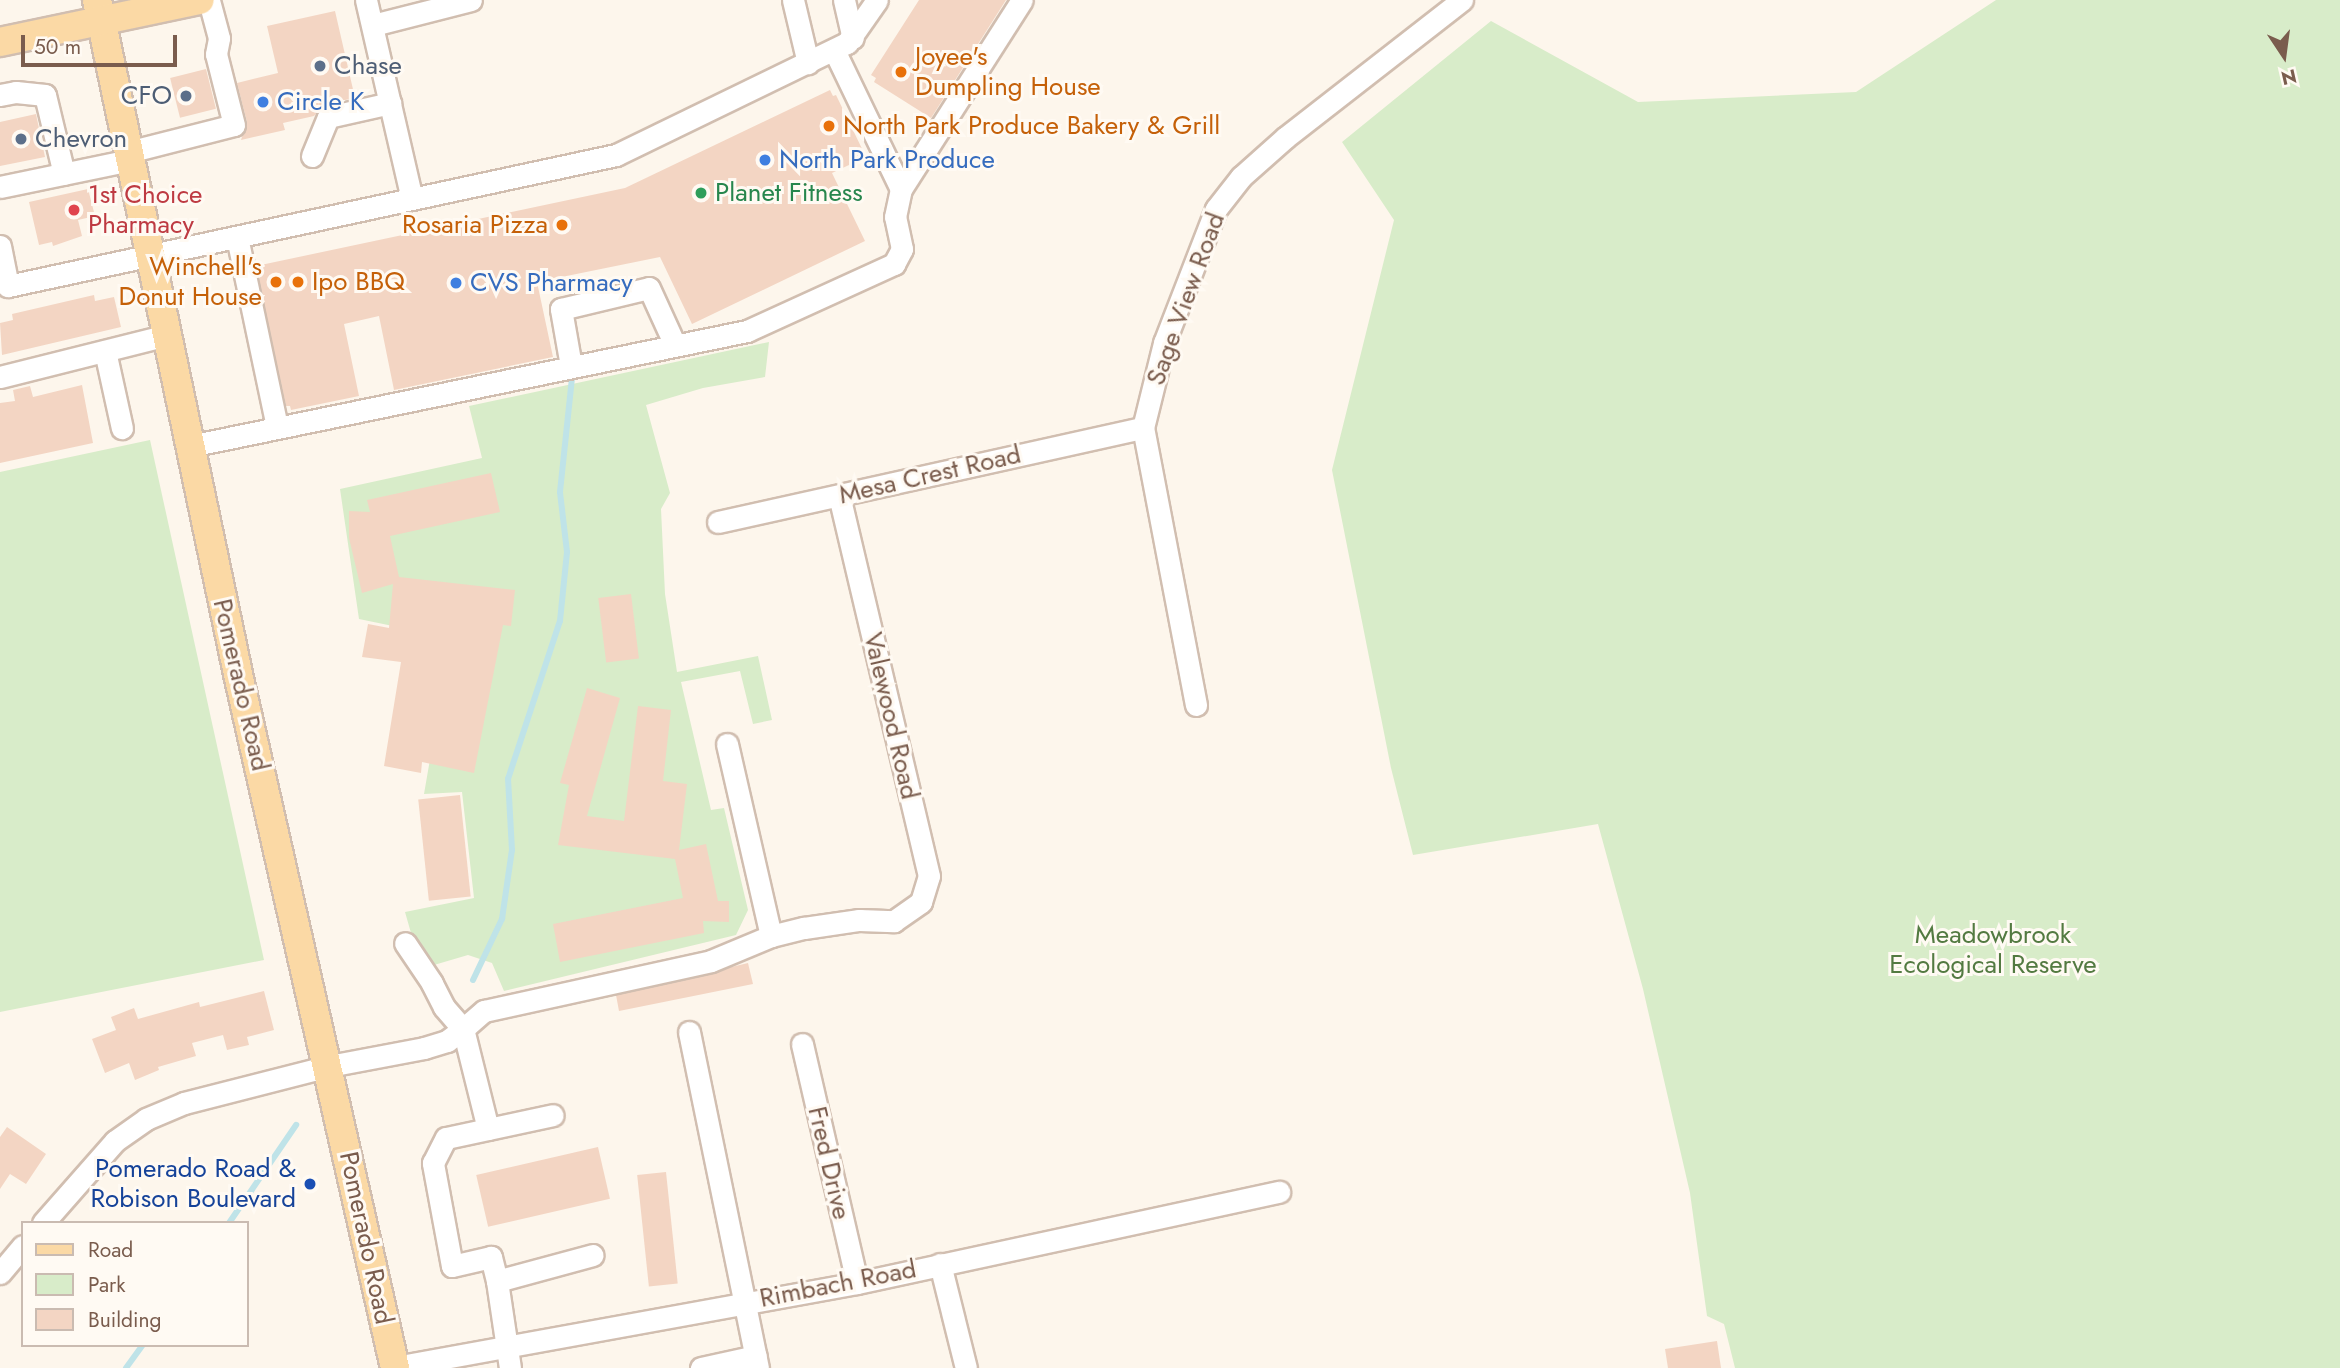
<!DOCTYPE html>
<style>
body{margin:0}
#map{position:relative;width:2340px;height:1368px;overflow:hidden;background:#fdf6ec;font-family:Jost,sans-serif}
div>[style]{position:absolute}
.green>*{inset:0;background:#d8ecc9}
.stream>*{height:6px;margin:-3px;padding:0 3px;transform-origin:3px;border-radius:3px;background:#bfe3e8}
.building>*{inset:0;background:#f3d5c3;transform-origin:0 0}
.roads{filter:drop-shadow(2px 0 #d1beb0) drop-shadow(-2px 0 #d1beb0) drop-shadow(0 2px #d1beb0) drop-shadow(0 -2px #d1beb0)}
.minor>*{height:21px;margin:-10.5px;padding:0 10.5px;transform-origin:10.5px;border-radius:10.5px;background:#fff}
.major>*{height:28px;margin:-14px;padding:0 14px;transform-origin:14px;border-radius:14px;background:#fbd9a5}
.dots>*{width:19px;height:19px;translate:-50% -50%;box-sizing:border-box;border:4px solid #fffaf3;border-radius:50%}
span{translate:-50% -50%;white-space:nowrap;text-align:center;line-height:1.15;-webkit-text-stroke:6px #fffaf3;paint-order:stroke}
.food-label{font-size:26px;color:#c56008}
.left{translate:0 -50%;text-align:left}
.right{translate:-100% -50%;text-align:right}
.service-label{font-size:26px;color:#4e5e75}
.shop-label{font-size:26px;color:#366cbe}
.leisure-label{font-size:26px;color:#27864d}
.health-label{font-size:26px;color:#be3a42}
.street-label{font-size:26px;color:#7a5c4d}
.park-label{font-size:26px;color:#537a41}
.transit-label{font-size:26px;color:#164399}
.legend{position:absolute;left:21px;top:1221px;width:228px;height:126px;box-sizing:border-box;background:#fffaf3;border:2px solid #cabbb1;margin:0;padding:9px 12px;list-style:none;font-size:21px;color:#7a5c4d}
.legend li{display:flex;align-items:center;gap:14px;height:35px}
.legend b{width:35px;border:2px solid #cabbb1}
.north{position:absolute;left:2249px;top:21px;width:70px;height:70px;-webkit-text-stroke:5px #fffaf3;paint-order:stroke;rotate:167deg;font-size:19px;font-weight:700;line-height:28px;text-align:center;color:#7a5c4d}
.north::after{content:'';display:block;margin:auto;width:24px;height:32px;background:#7a5c4d;clip-path:polygon(50% 0,100% 100%,50% 72%,0 100%)}
.scale{position:absolute;left:21px;top:35px;width:156px;height:32px;box-sizing:border-box;border:4px solid #7a5c4d;border-top:0;padding-left:9px;font-size:21px;line-height:24px;white-space:nowrap;color:#7a5c4d;-webkit-text-stroke:5px #fffaf3;paint-order:stroke}
</style>
<div id="map">
<div class="green">
<i style="clip-path:polygon(1996px 0,2340px 0,2340px 1368px,1735px 1368px,1724px 1324px,1707px 1316px,1690px 1193px,1643px 989px,1598px 824px,1413px 855px,1391px 768px,1332px 470px,1394px 220px,1342px 142px,1491px 21px,1638px 102px,1856px 92px)"></i>
<i style="clip-path:polygon(769px 342px,765px 377px,703px 388px,646px 405px,670px 493px,661px 509px,665px 594px,677px 672px,758px 656px,772px 720px,753px 724px,740px 671px,681px 682px,711px 810px,724px 808px,748px 910px,736px 935px,504px 991px,492px 963px,468px 955px,434px 965px,413px 940px,405px 912px,474px 898px,462px 792px,424px 794px,451px 638px,359px 619px,340px 489px,482px 458px,469px 406px)"></i>
<i style="clip-path:polygon(150px 440px,264px 960px,0 1012px,0 472px)"></i>
</div>
<div class="stream">
<i style="left:473px;top:980px;width:68px;rotate:-64.6deg"></i>
<i style="left:502px;top:919px;width:70px;rotate:-81.8deg"></i>
<i style="left:512px;top:850px;width:71px;rotate:-93.2deg"></i>
<i style="left:508px;top:779px;width:166px;rotate:-71.8deg"></i>
<i style="left:560px;top:621px;width:69px;rotate:-84.2deg"></i>
<i style="left:567px;top:552px;width:60px;rotate:-96.7deg"></i>
<i style="left:560px;top:492px;width:115px;rotate:-84deg"></i>
<i style="left:229px;top:1223px;width:119px;rotate:-55.6deg"></i>
<i style="left:126px;top:1368px;width:29px;rotate:-54deg"></i>
</div>
<div class="building">
<i style="clip-path:polygon(919px 0,1006px 0,931px 118px,874px 82px,876px 78px,871px 75px)"></i>
<i style="clip-path:polygon(335px 11px,355px 98px,325px 104px,314px 116px,283px 123px,285px 130px,241px 140px,247px 122px,237px 83px,278px 73px,267px 26px)"></i>
<i style="left:206px;top:69px;width:41px;height:37px;rotate:76deg"></i>
<i style="clip-path:polygon(830px 90px,833px 96px,836px 95px,866px 157px,832px 173px,865px 241px,692px 324px,660px 257px,537px 282px,553px 357px,394px 390px,379px 316px,344px 324px,359px 396px,291px 410px,290px 406px,286px 406px,256px 266px,625px 188px)"></i>
<i style="clip-path:polygon(36px 114px,45px 157px,0 166px,0 122px)"></i>
<i style="clip-path:polygon(88px 189px,95px 216px,78px 220px,82px 236px,53px 246px,52px 242px,39px 245px,29px 202px)"></i>
<i style="clip-path:polygon(94px 295px,95px 301px,114px 297px,121px 327px,2px 355px,0 323px,13px 320px,12px 314px)"></i>
<i style="clip-path:polygon(82px 385px,93px 443px,0 463px,0 403px,15px 401px,13px 390px,30px 386px,33px 397px)"></i>
<i style="clip-path:polygon(491px 473px,500px 512px,390px 536px,399px 577px,515px 590px,511px 626px,503px 625px,474px 773px,422px 762px,421px 773px,384px 766px,401px 662px,362px 657px,368px 624px,389px 628px,393px 584px,362px 593px,349px 538px,349px 511px,370px 512px,367px 500px)"></i>
<i style="left:631px;top:594px;width:65px;height:33px;rotate:83deg"></i>
<i style="clip-path:polygon(587px 688px,620px 698px,587px 816px,624px 821px,638px 706px,671px 710px,663px 781px,687px 784px,679px 850px,706px 844px,718px 901px,729px 901px,729px 922px,703px 921px,704px 933px,560px 962px,553px 924px,683px 898px,675px 859px,558px 845px,569px 785px,560px 783px)"></i>
<i style="left:460px;top:795px;width:102px;height:42px;rotate:84deg"></i>
<i style="clip-path:polygon(748px 963px,753px 984px,619px 1011px,616px 995px)"></i>
<i style="clip-path:polygon(264px 991px,274px 1030px,247px 1037px,249px 1045px,227px 1050px,223px 1035px,192px 1043px,196px 1056px,158px 1067px,159px 1070px,135px 1080px,129px 1063px,105px 1073px,92px 1039px,116px 1030px,111px 1017px,134px 1008px,138px 1019px,199px 1002px,200px 1007px)"></i>
<i style="clip-path:polygon(7px 1127px,46px 1154px,26px 1184px,10px 1174px,0 1189px,0 1137px)"></i>
<i style="left:598px;top:1147px;width:53px;height:125px;rotate:77deg"></i>
<i style="left:666px;top:1172px;width:112px;height:29px;rotate:84deg"></i>
<i style="clip-path:polygon(1717px 1341px,1721px 1368px,1668px 1368px,1665px 1349px)"></i>
</div>
<div class="roads">
<div class="minor">
<i style="left:366px;top:0;width:204px;rotate:77deg"></i>
<i style="left:793px;top:0;width:65px;rotate:76.6deg"></i>
<i style="left:844px;top:0;width:39px;rotate:77deg"></i>
<i style="left:373px;top:25px;width:101px;rotate:-14.3deg"></i>
<i style="left:834px;top:50px;width:154px;rotate:64.3deg"></i>
<i style="left:0;top:95px;width:16px;rotate:-11deg"></i>
<i style="left:16px;top:92px;width:29px;rotate:6deg"></i>
<i style="left:45px;top:95px;width:81px;rotate:76.5deg"></i>
<i style="left:128px;top:152px;width:109px;rotate:-14.3deg"></i>
<i style="left:234px;top:125px;width:73px;rotate:-104.2deg"></i>
<i style="left:216px;top:54px;width:16px;rotate:-79deg"></i>
<i style="left:219px;top:38px;width:39px;rotate:-105deg"></i>
<i style="left:312px;top:156px;width:42px;rotate:-67.7deg"></i>
<i style="left:328px;top:117px;width:64px;rotate:-12.7deg"></i>
<i style="left:0;top:187px;width:133px;rotate:-11.7deg"></i>
<i style="left:237px;top:237px;width:193px;rotate:78.1deg"></i>
<i style="left:0;top:246px;width:41px;rotate:78.7deg"></i>
<i style="left:8px;top:286px;width:622px;rotate:-12.16deg"></i>
<i style="left:616px;top:155px;width:257px;rotate:-25.9deg"></i>
<i style="left:847px;top:43px;width:52px;rotate:-55.1deg"></i>
<i style="left:105px;top:351px;width:79px;rotate:77.6deg"></i>
<i style="left:571px;top:366px;width:58px;rotate:-100deg"></i>
<i style="left:561px;top:309px;width:90px;rotate:-13.4deg"></i>
<i style="left:649px;top:288px;width:63px;rotate:65.5deg"></i>
<i style="left:0;top:377px;width:172px;rotate:-14.1deg"></i>
<i style="left:190px;top:446px;width:569px;rotate:-11.67deg"></i>
<i style="left:747px;top:331px;width:162px;rotate:-24.5deg"></i>
<i style="left:894px;top:264px;width:17px;rotate:-62deg"></i>
<i style="left:902px;top:249px;width:33px;rotate:-102deg"></i>
<i style="left:895px;top:217px;width:29px;rotate:-78deg"></i>
<i style="left:901px;top:189px;width:224px;rotate:-57.4deg"></i>
<i style="left:718px;top:522px;width:435px;rotate:-12.5deg"></i>
<i style="left:1196px;top:705px;width:282px;rotate:-100.8deg"></i>
<i style="left:1143px;top:428px;width:88px;rotate:-76.1deg"></i>
<i style="left:1164px;top:343px;width:144px;rotate:-68.8deg"></i>
<i style="left:1216px;top:209px;width:41px;rotate:-52deg"></i>
<i style="left:1241px;top:177px;width:60px;rotate:-41.6deg"></i>
<i style="left:1286px;top:137px;width:223px;rotate:-37.9deg"></i>
<i style="left:727px;top:744px;width:197px;rotate:77.1deg"></i>
<i style="left:689px;top:1032px;width:343px;rotate:78.4deg"></i>
<i style="left:802px;top:1044px;width:245px;rotate:77deg"></i>
<i style="left:488px;top:1129px;width:103px;rotate:-104deg"></i>
<i style="left:463px;top:1029px;width:28px;rotate:-41deg"></i>
<i style="left:484px;top:1011px;width:232px;rotate:-12.4deg"></i>
<i style="left:711px;top:961px;width:65px;rotate:-22.6deg"></i>
<i style="left:771px;top:936px;width:34px;rotate:-14deg"></i>
<i style="left:804px;top:928px;width:56px;rotate:-8.3deg"></i>
<i style="left:859px;top:920px;width:35px;rotate:2deg"></i>
<i style="left:894px;top:921px;width:33px;rotate:-35deg"></i>
<i style="left:921px;top:902px;width:27px;rotate:-73deg"></i>
<i style="left:929px;top:876px;width:391px;rotate:-103.3deg"></i>
<i style="left:43px;top:1223px;width:109px;rotate:-48.7deg"></i>
<i style="left:115px;top:1141px;width:38px;rotate:-35deg"></i>
<i style="left:146px;top:1119px;width:41px;rotate:-22.8deg"></i>
<i style="left:184px;top:1103px;width:150px;rotate:-14.3deg"></i>
<i style="left:329px;top:1066px;width:97px;rotate:-10.7deg"></i>
<i style="left:424px;top:1048px;width:24px;rotate:-17deg"></i>
<i style="left:447px;top:1041px;width:20px;rotate:-37deg"></i>
<i style="left:463px;top:1029px;width:29px;rotate:-131deg"></i>
<i style="left:444px;top:1007px;width:27px;rotate:-117deg"></i>
<i style="left:432px;top:983px;width:48px;rotate:-124deg"></i>
<i style="left:940px;top:1264px;width:107px;rotate:76deg"></i>
<i style="left:0;top:1273px;width:35px;rotate:-50deg"></i>
<i style="left:497px;top:1281px;width:25px;rotate:-104deg"></i>
<i style="left:491px;top:1257px;width:40px;rotate:167deg"></i>
<i style="left:452px;top:1266px;width:105px;rotate:-100.5deg"></i>
<i style="left:433px;top:1163px;width:28px;rotate:-63deg"></i>
<i style="left:446px;top:1138px;width:109px;rotate:-12.1deg"></i>
<i style="left:395px;top:1367px;width:470px;rotate:-10.3deg"></i>
<i style="left:857px;top:1283px;width:432px;rotate:-12.2deg"></i>
<i style="left:510px;top:1368px;width:88px;rotate:-98.5deg"></i>
<i style="left:497px;top:1281px;width:99px;rotate:-15.2deg"></i>
<i style="left:701px;top:1368px;width:56px;rotate:-12.3deg"></i>
</div>
<div class="major">
<i style="left:97px;top:0;width:689px;rotate:78.18deg"></i>
<i style="left:238px;top:674px;width:712px;rotate:77.25deg"></i>
<i style="left:0;top:42px;width:204px;rotate:-11.9deg"></i>
</div>
</div>
<div class="dots">
<i style="left:320px;top:66px;background:#5c6f8a"></i>
<i style="left:901px;top:72px;background:#e8710a"></i>
<i style="left:186px;top:96px;background:#5c6f8a"></i>
<i style="left:263px;top:102px;background:#3f7fe0"></i>
<i style="left:829px;top:126px;background:#e8710a"></i>
<i style="left:21px;top:139px;background:#5c6f8a"></i>
<i style="left:765px;top:160px;background:#3f7fe0"></i>
<i style="left:701px;top:193px;background:#2e9e5b"></i>
<i style="left:74px;top:210px;background:#e0444e"></i>
<i style="left:562px;top:225px;background:#e8710a"></i>
<i style="left:276px;top:282px;background:#e8710a"></i>
<i style="left:298px;top:282px;background:#e8710a"></i>
<i style="left:456px;top:283px;background:#3f7fe0"></i>
<i style="left:310px;top:1184px;background:#1a4fb4"></i>
</div>
<div class="food-label">
<span class="left" style="left:915px;top:72px">Joyee's<br>Dumpling House</span>
<span class="left" style="left:843px;top:126px">North Park Produce Bakery &amp; Grill</span>
<span class="right" style="left:548px;top:225px">Rosaria Pizza</span>
<span class="right" style="left:262px;top:282px">Winchell's<br>Donut House</span>
<span class="left" style="left:312px;top:282px">Ipo BBQ</span>
</div>
<div class="service-label">
<span class="left" style="left:334px;top:66px">Chase</span>
<span class="right" style="left:172px;top:96px">CFO</span>
<span class="left" style="left:35px;top:139px">Chevron</span>
</div>
<div class="shop-label">
<span class="left" style="left:277px;top:102px">Circle K</span>
<span class="left" style="left:779px;top:160px">North Park Produce</span>
<span class="left" style="left:470px;top:283px">CVS Pharmacy</span>
</div>
<div class="leisure-label">
<span class="left" style="left:715px;top:193px">Planet Fitness</span>
</div>
<div class="health-label">
<span class="left" style="left:88px;top:210px">1st Choice<br>Pharmacy</span>
</div>
<div class="street-label">
<span style="left:1186px;top:299px;rotate:-70deg">Sage View Road</span>
<span style="left:930px;top:475px;rotate:-13deg">Mesa Crest Road</span>
<span style="left:241px;top:685px;rotate:77deg">Pomerado Road</span>
<span style="left:891px;top:716px;rotate:77deg">Valewood Road</span>
<span style="left:829px;top:1163px;rotate:77deg">Fred Drive</span>
<span style="left:366px;top:1238px;rotate:78deg">Pomerado Road</span>
<span style="left:838px;top:1284px;rotate:-11deg">Rimbach Road</span>
</div>
<div class="park-label">
<span style="left:1993px;top:950px">Meadowbrook<br>Ecological Reserve</span>
</div>
<div class="transit-label">
<span class="right" style="left:296px;top:1184px">Pomerado Road &amp;<br>Robison Boulevard</span>
</div>
<ul class="legend">
<li><b style="height:9px;background:#fbd9a5"></b>Road</li>
<li><b style="height:19px;background:#d8ecc9"></b>Park</li>
<li><b style="height:19px;background:#f3d5c3"></b>Building</li>
</ul>
<div class="north">N</div>
<div class="scale">50 m</div>
</div>
